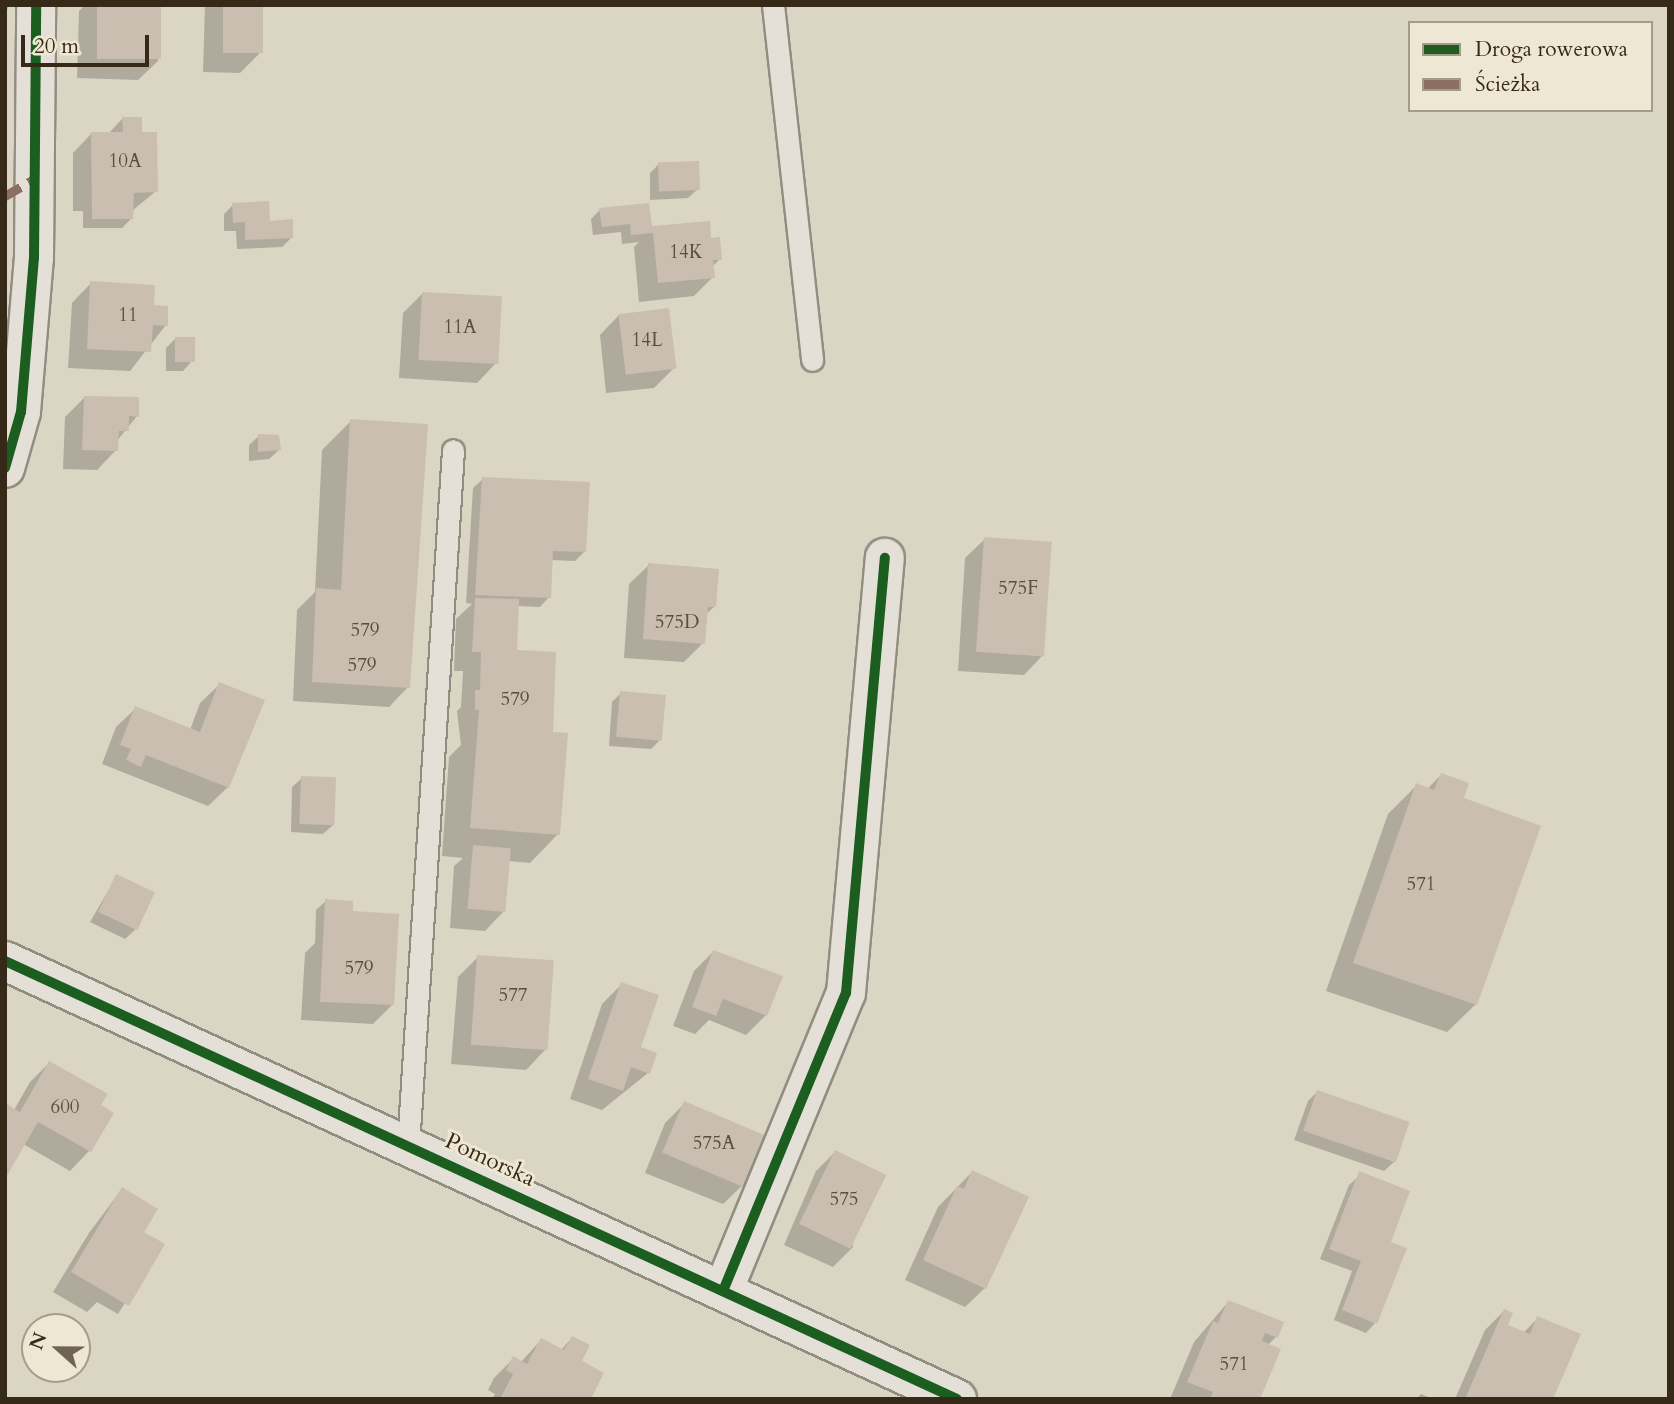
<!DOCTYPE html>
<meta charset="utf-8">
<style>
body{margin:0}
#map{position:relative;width:1674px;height:1404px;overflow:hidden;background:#dbd5c4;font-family:Cardo,serif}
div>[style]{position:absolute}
.shadow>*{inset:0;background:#0003}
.building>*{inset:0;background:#c9beb0;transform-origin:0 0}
.roads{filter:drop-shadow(2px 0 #928d81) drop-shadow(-2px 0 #928d81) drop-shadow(0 2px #928d81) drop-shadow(0 -2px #928d81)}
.service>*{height:21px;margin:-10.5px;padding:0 10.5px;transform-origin:10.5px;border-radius:10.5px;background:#e4e0d8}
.minor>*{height:38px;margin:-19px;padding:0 19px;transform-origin:19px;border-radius:19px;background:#e4e0d8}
.tertiary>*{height:38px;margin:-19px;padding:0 19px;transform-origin:19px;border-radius:19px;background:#e4e0d8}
.quiet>*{height:9px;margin-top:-4.5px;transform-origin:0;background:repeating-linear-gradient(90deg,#8d6e63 0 18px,transparent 0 27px)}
.cycleway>*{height:10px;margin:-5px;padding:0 5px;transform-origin:5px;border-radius:5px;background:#1b5e20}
span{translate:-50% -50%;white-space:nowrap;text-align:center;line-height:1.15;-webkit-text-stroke:6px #ede7d3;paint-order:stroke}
.number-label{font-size:19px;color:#5c4e3d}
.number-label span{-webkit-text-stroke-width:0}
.street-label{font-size:23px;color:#372917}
.frame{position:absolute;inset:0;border:7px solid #372917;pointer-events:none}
.legend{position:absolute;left:1408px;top:21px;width:245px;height:91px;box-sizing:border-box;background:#ede7d3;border:2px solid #a49b88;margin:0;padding:9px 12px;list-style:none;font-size:21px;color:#372917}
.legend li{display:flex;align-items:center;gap:14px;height:35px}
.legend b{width:35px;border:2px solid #a49b88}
.north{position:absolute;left:21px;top:1313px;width:70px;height:70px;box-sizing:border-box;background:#ede7d3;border:2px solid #a49b88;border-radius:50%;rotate:291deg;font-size:19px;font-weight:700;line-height:28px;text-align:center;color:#372917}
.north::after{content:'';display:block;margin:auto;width:24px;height:32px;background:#706554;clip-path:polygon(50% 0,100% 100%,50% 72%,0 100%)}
.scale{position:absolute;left:21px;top:35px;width:128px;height:32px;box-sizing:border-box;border:4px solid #372917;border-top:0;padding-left:9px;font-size:21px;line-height:24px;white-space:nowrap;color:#372917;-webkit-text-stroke:5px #ede7d3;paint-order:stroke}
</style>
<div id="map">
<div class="shadow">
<i style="clip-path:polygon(5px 5px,9px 5px,5px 15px)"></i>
<i style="clip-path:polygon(85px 5px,159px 5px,158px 61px,138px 80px,77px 78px,79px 11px)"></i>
<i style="clip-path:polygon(205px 5px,261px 5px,259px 54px,240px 73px,203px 72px)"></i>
<i style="clip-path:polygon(123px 118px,140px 134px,156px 191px,132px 211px,132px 218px,122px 228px,83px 228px,83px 211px,73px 211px,73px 153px,92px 133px,108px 134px)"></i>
<i style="clip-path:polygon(659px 164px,698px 189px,688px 198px,650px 200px,650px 173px)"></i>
<i style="clip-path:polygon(233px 205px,268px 223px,292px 237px,282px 247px,237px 249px,236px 231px,224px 231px,224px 214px)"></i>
<i style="clip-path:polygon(600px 210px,650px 231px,709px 240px,720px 259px,712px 267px,713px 277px,694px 296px,639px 302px,634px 247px,639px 242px,622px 244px,621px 232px,593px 235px,591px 219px)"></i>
<i style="clip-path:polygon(91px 283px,152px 307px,166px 325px,130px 371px,68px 368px,72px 303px)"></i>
<i style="clip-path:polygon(423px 293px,496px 363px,477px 383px,399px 378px,403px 313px)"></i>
<i style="clip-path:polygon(619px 315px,674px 368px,654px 388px,606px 393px,600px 335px)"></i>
<i style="clip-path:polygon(176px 338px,192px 361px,183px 371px,166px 371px,166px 348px)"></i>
<i style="clip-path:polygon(84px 398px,137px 416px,117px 441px,116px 450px,97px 470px,63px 469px,65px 417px)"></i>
<i style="clip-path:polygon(351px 421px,426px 426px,408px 687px,389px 707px,293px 701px,297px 610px,315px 592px,322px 450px)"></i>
<i style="clip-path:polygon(259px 436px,279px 450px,269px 459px,249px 461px,249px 445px)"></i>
<i style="clip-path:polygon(483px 479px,584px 552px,575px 561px,551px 560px,549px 597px,540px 607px,517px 606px,515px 652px,551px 734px,558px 834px,530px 863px,508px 861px,504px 911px,485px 931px,450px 928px,454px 866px,463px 858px,442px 856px,449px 757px,461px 745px,457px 711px,461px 707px,463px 671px,454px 671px,456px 619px,472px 604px,466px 603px,473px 488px)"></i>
<i style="clip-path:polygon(985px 539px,1043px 655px,1024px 675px,958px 671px,965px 558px)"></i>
<i style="clip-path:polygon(649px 565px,714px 607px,705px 615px,703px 643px,684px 662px,624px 658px,629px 584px)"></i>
<i style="clip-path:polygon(220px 684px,228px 787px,208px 806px,102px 764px,116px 727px,136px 708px,190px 730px,200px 703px)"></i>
<i style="clip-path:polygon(621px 693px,661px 739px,651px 749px,609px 746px,612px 702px)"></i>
<i style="clip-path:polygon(1441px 775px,1462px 799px,1476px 1004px,1447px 1032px,1326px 991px,1388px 814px,1417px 785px,1427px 789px)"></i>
<i style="clip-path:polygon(302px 778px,333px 825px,323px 834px,291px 832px,292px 787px)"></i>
<i style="clip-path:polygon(117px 876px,135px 930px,125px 939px,90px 922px)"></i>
<i style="clip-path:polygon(326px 901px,351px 913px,392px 1005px,373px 1024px,301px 1020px,305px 953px,315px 943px,316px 910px)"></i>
<i style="clip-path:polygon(713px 952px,766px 1015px,746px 1035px,709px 1020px,695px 1034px,673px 1026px,694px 971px)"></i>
<i style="clip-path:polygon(478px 957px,545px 1050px,526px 1070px,451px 1064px,458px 977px)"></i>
<i style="clip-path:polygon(622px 984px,648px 1073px,602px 1110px,570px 1099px,602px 1004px)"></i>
<i style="clip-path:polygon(49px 1063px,111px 1113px,89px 1151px,70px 1171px,23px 1144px,14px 1110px,30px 1082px)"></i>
<i style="clip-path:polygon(1317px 1092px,1394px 1162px,1384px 1171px,1294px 1140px,1308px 1101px)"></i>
<i style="clip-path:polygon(684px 1104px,743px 1185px,723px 1204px,645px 1173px,665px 1123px)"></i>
<i style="clip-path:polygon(835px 1152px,853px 1247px,833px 1267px,784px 1245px,816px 1171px)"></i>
<i style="clip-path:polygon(972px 1172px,985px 1288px,965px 1307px,905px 1280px,938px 1207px)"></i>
<i style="clip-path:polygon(1359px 1176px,1375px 1323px,1366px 1333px,1334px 1320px,1352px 1271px,1320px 1259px,1349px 1185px)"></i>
<i style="clip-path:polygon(122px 1189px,142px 1232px,162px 1245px,118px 1314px,97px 1302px,87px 1312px,53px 1292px,89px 1233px)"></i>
<i style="clip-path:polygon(1228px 1302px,1276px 1337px,1268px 1345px,1258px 1399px,1170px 1399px,1194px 1342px)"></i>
<i style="clip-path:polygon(1504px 1311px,1506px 1326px,1523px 1333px,1538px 1318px,1551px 1399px,1455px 1399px,1485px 1330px)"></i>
<i style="clip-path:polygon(572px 1338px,589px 1399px,492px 1399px,495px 1394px,488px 1390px,494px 1378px,513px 1359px,520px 1363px,541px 1340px,561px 1350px)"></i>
<i style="clip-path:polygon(1421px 1394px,1433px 1399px,1416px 1399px)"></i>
</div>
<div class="building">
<i style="left:97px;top:5px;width:64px;height:54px"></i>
<i style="left:223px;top:5px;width:40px;height:48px"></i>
<i style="clip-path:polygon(122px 117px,142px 117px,142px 132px,157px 132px,158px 192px,134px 193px,133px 219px,92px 219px,91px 132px,123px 132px)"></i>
<i style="left:699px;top:161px;width:29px;height:41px;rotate:88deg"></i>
<i style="clip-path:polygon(269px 201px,270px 221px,293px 219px,293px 238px,245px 240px,245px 222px,233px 223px,232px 203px)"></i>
<i style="clip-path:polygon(649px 203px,652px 226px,710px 221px,711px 238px,720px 237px,722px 260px,713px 260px,715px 278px,658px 283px,653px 233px,631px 235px,630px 224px,602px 227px,599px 208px)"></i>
<i style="clip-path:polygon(90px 281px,155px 285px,154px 305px,168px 306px,168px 326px,153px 325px,151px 352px,87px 349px)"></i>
<i style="left:422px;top:292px;width:80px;height:68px;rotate:3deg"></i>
<i style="left:669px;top:308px;width:61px;height:51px;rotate:83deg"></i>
<i style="left:175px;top:337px;width:20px;height:25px"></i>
<i style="clip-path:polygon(84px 396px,139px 397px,139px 417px,129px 416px,129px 431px,119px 431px,118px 451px,82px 450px)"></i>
<i style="clip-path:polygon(350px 419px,428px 424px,410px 688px,312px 682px,316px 588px,341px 590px)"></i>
<i style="clip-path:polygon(258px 434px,279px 435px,281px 450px,258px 452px)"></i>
<i style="clip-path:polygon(482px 477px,590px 482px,586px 552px,553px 551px,551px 598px,475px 595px)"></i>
<i style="left:984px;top:537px;width:68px;height:115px;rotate:4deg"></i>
<i style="clip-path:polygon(648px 563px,719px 569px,716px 607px,708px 607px,705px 644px,643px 639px)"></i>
<i style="clip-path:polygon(475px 598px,519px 599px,517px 650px,556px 652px,553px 732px,568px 733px,560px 835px,470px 828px,479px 710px,475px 710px,475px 690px,480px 690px,481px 652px,472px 652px)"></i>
<i style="clip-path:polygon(219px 682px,265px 700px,229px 788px,146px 755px,141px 767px,126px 760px,131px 749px,120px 745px,135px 706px,200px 732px)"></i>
<i style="left:620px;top:691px;width:46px;height:46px;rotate:5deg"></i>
<i style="clip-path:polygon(1441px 773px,1469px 783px,1464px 798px,1541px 826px,1477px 1005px,1353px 963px,1416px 783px,1434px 790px)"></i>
<i style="left:301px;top:776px;width:35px;height:48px;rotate:2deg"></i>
<i style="left:473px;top:845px;width:38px;height:64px;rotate:5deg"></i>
<i style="left:116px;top:874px;width:43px;height:42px;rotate:25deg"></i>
<i style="clip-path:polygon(325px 899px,353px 901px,353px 911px,399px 914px,394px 1005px,320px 1002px)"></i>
<i style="clip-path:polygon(713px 950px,783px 976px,767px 1016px,723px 999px,716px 1016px,692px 1007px)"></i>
<i style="left:477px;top:955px;width:77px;height:90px;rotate:4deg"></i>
<i style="clip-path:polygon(621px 982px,659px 995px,641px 1047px,657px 1053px,650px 1074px,631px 1067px,623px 1091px,588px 1079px)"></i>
<i style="clip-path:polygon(49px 1061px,108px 1094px,101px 1105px,114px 1113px,91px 1152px,38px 1122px,5px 1179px,5px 1103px,20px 1112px)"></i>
<i style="left:1317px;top:1090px;width:98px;height:43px;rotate:19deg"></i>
<i style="left:684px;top:1101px;width:88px;height:56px;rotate:23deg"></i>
<i style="left:835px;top:1150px;width:57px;height:82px;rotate:26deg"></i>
<i style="clip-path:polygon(972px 1170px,1029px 1197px,986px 1289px,923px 1260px,957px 1186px,964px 1189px)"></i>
<i style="clip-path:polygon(1359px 1171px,1410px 1191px,1391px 1242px,1407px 1248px,1377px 1324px,1342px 1310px,1361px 1261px,1329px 1249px)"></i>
<i style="clip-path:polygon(122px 1187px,158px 1209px,144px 1232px,165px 1244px,129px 1306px,71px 1272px)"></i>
<i style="clip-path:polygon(1228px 1300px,1284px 1322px,1278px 1338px,1265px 1333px,1262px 1341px,1281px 1349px,1260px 1399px,1210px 1399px,1213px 1392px,1187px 1382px,1213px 1321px,1218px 1323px)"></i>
<i style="clip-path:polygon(1504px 1309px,1513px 1313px,1508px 1325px,1530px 1334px,1537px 1316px,1581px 1334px,1553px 1399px,1465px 1399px)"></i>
<i style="clip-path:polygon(572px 1336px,590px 1345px,582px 1361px,604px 1373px,591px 1399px,500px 1399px,513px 1374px,506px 1370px,513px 1356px,527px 1364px,541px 1338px,564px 1350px)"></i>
</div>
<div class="roads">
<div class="service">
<i style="left:773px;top:5px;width:357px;rotate:83.7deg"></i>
<i style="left:408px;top:1146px;width:697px;rotate:-86.3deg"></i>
</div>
<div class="minor">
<i style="left:5px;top:468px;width:58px;rotate:-74.1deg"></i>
<i style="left:21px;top:412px;width:155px;rotate:-85.2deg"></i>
<i style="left:34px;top:258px;width:253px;rotate:-89.5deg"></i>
<i style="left:723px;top:1291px;width:322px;rotate:-67.6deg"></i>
<i style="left:846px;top:993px;width:437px;rotate:-84.9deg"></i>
</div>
<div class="tertiary">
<i style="left:5px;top:961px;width:1048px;rotate:24.71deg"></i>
</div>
</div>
<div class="quiet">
<i style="left:5px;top:196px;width:34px;rotate:-30deg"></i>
</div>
<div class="cycleway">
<i style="left:5px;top:468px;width:58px;rotate:-74.1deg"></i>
<i style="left:21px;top:412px;width:155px;rotate:-85.2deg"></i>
<i style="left:34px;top:258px;width:253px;rotate:-89.5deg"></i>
<i style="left:5px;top:961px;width:1048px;rotate:24.71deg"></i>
<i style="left:723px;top:1291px;width:322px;rotate:-67.6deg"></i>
<i style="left:846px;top:993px;width:437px;rotate:-84.9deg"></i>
</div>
<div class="number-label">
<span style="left:125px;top:162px">10A</span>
<span style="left:686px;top:253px">14K</span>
<span style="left:128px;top:316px">11</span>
<span style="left:460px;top:328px">11A</span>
<span style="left:647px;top:341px">14L</span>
<span style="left:1018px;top:589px">575F</span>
<span style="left:677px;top:623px">575D</span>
<span style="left:365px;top:631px">579</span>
<span style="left:362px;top:666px">579</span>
<span style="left:515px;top:700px">579</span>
<span style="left:1421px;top:885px">571</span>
<span style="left:359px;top:969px">579</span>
<span style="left:513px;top:996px">577</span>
<span style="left:65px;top:1108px">600</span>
<span style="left:714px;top:1144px">575A</span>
<span style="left:844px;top:1200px">575</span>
<span style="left:1234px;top:1365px">571</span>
</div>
<div class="street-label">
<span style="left:490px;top:1160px;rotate:25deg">Pomorska</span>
</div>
<div class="frame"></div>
<ul class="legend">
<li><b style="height:9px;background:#1b5e20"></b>Droga rowerowa</li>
<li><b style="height:9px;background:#8d6e63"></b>Ścieżka</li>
</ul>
<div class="north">N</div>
<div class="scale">20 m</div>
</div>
